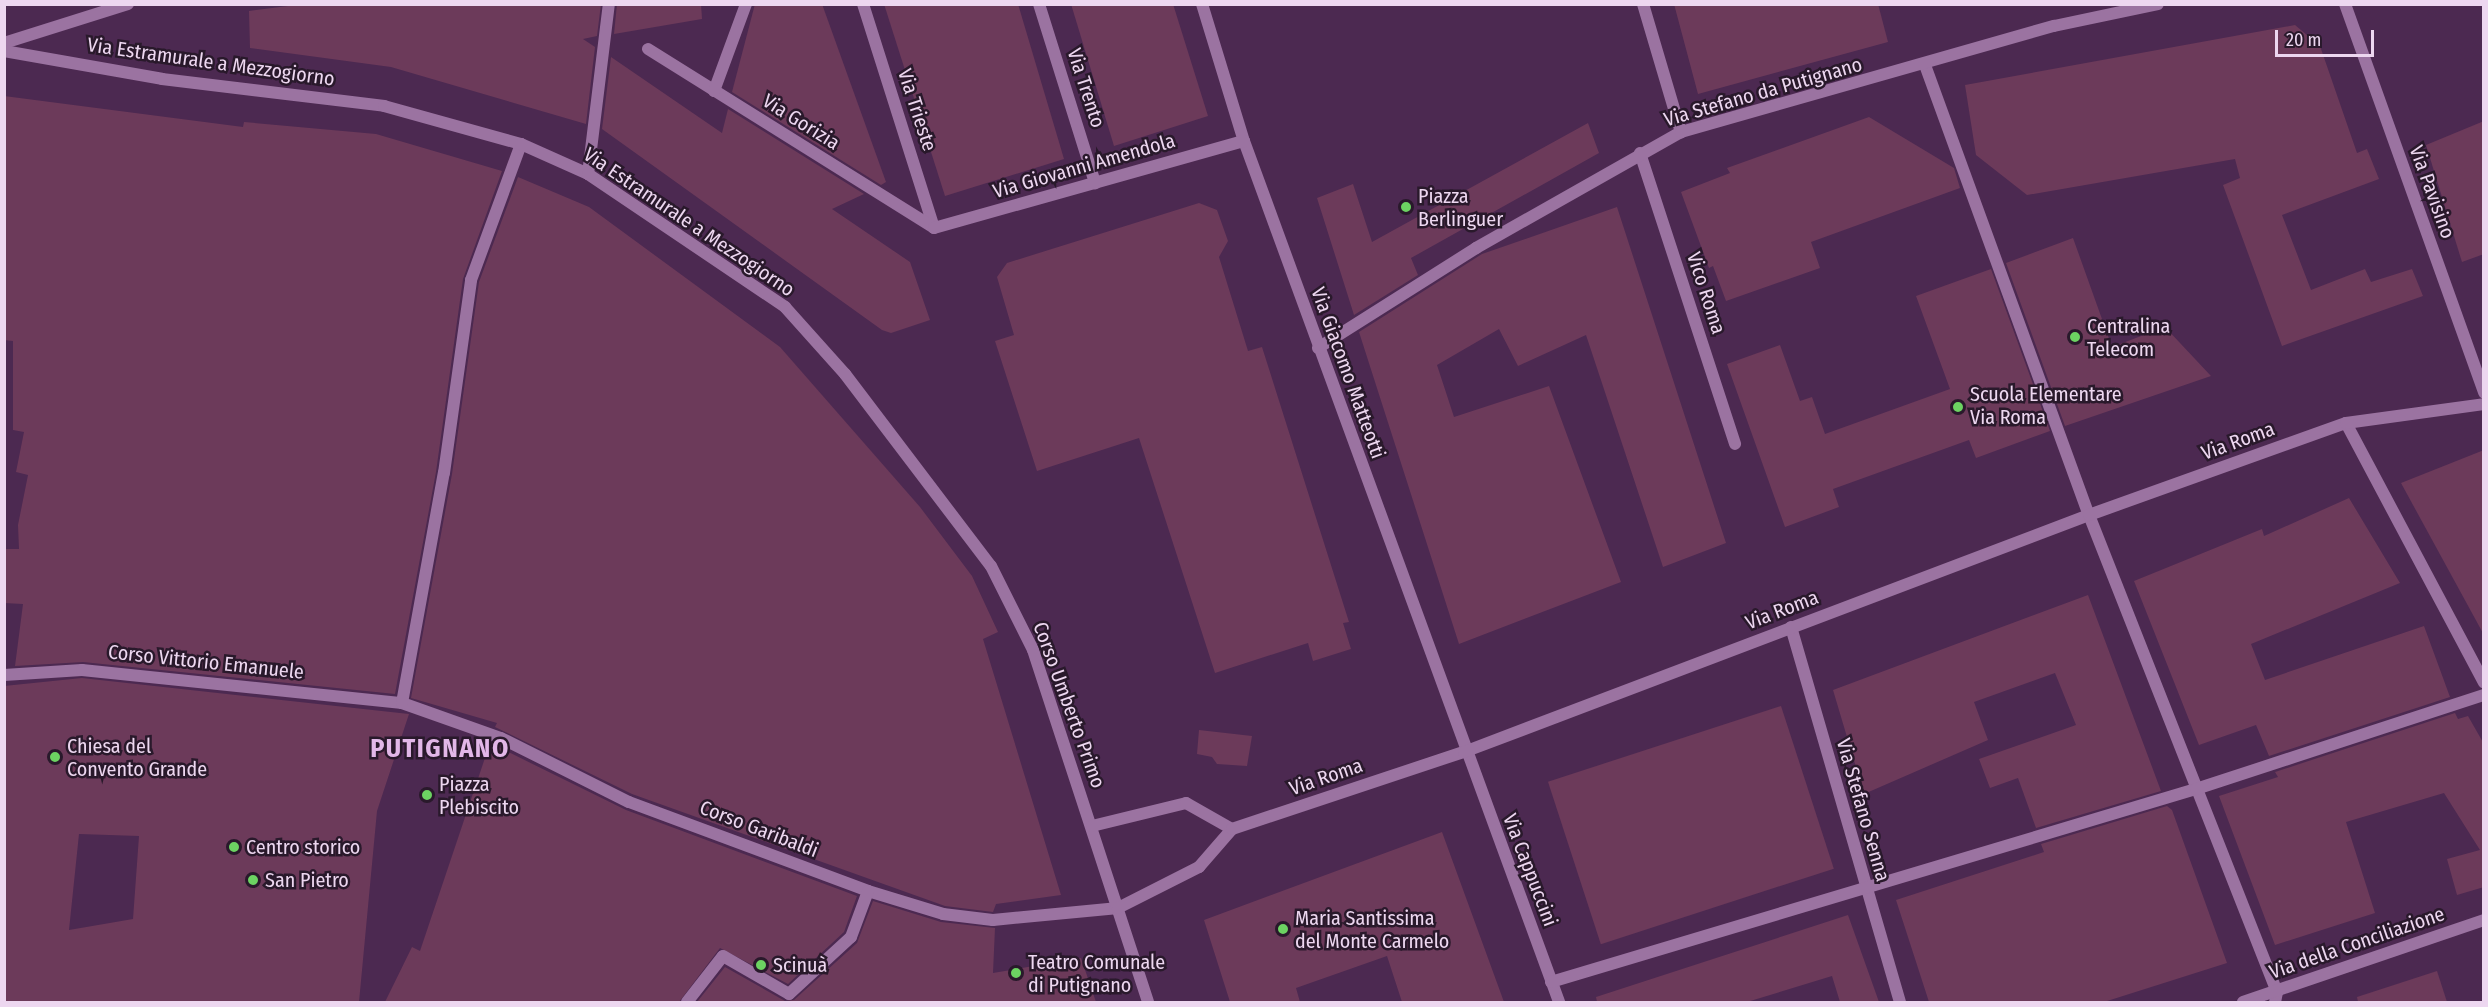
<!DOCTYPE html>
<meta charset="utf-8">
<style>
body{margin:0}
#map{position:relative;width:2488px;height:1007px;overflow:hidden;background:#4c2951;font-family:"Fira Sans Condensed",sans-serif}
div>[style]{position:absolute}
.building>*{inset:0;background:#6c3a5a;transform-origin:0 0}
.minor>*{height:12px;margin:-6px;padding:0 6px;transform-origin:6px;border-radius:6px;background:#9b73a1}
.tertiary>*{height:12px;margin:-6px;padding:0 6px;transform-origin:6px;border-radius:6px;background:#9b73a1}
.dots>*{width:16px;height:16px;translate:-50% -50%;box-sizing:border-box;border:3px solid #29192b;border-radius:50%}
span{translate:-50% -50%;white-space:nowrap;text-align:center;line-height:1.15;-webkit-text-stroke:5px #29192b;paint-order:stroke}
.street-label{font-size:20px;color:#edd7f0}
.poi-label{font-size:20px;color:#edd7f0}
.left{translate:0 -50%;text-align:left}
.district-label{font-size:26px;color:#e2b7e8;font-weight:700;letter-spacing:1.5px}
.frame{position:absolute;inset:0;border:6px solid #edd7f0;pointer-events:none}
.scale{position:absolute;left:2275px;top:30px;width:99px;height:27px;box-sizing:border-box;border:3px solid #edd7f0;border-top:0;padding-left:8px;font-size:18px;line-height:21px;white-space:nowrap;color:#edd7f0;-webkit-text-stroke:4px #29192b;paint-order:stroke}
</style>
<div id="map">
<div class="building">
<i style="clip-path:polygon(304px 4px,601px 4px,597px 36px,583px 39px,595px 47px,586px 124px,391px 67px,250px 48px,249px 11px)"></i>
<i style="clip-path:polygon(617px 4px,701px 4px,702px 19px,614px 34px)"></i>
<i style="clip-path:polygon(755px 4px,822px 4px,886px 182px,881px 185px,732px 92px)"></i>
<i style="clip-path:polygon(884px 4px,1018px 4px,1064px 159px,945px 196px)"></i>
<i style="clip-path:polygon(1071px 4px,1173px 4px,1208px 116px,1114px 146px)"></i>
<i style="clip-path:polygon(1674px 4px,1878px 4px,1888px 42px,1698px 94px)"></i>
<i style="clip-path:polygon(2295px 25px,2320px 46px,2357px 153px,2367px 149px,2379px 179px,2282px 215px,2311px 290px,2365px 269px,2371px 282px,2412px 269px,2423px 296px,2282px 346px,2223px 185px,2240px 178px,2235px 159px,2027px 195px,1976px 155px,1965px 85px)"></i>
<i style="clip-path:polygon(611px 57px,722px 133px,728px 109px,864px 194px,832px 209px,910px 262px,930px 320px,891px 333px,882px 330px,602px 129px)"></i>
<i style="clip-path:polygon(4px 96px,243px 127px,244px 122px,376px 134px,502px 171px,463px 279px,436px 472px,395px 694px,83px 662px,15px 666px,23px 604px,4px 603px,4px 549px,19px 549px,18px 525px,28px 475px,16px 472px,24px 432px,13px 430px,13px 341px,4px 340px)"></i>
<i style="clip-path:polygon(1869px 117px,1954px 168px,1960px 188px,1811px 242px,1820px 268px,1726px 301px,1713px 266px,1709px 268px,1681px 192px,1730px 173px,1727px 168px)"></i>
<i style="clip-path:polygon(2484px 121px,2484px 254px,2462px 262px,2426px 145px)"></i>
<i style="clip-path:polygon(1588px 123px,1599px 153px,1411px 258px,1418px 275px,1354px 315px,1317px 198px,1353px 184px,1372px 242px)"></i>
<i style="clip-path:polygon(518px 177px,589px 207px,780px 347px,920px 507px,972px 576px,998px 632px,983px 639px,1061px 895px,996px 904px,993px 912px,945px 906px,632px 794px,495px 727px,497px 723px,411px 698px,452px 474px,479px 282px)"></i>
<i style="clip-path:polygon(1199px 203px,1217px 210px,1228px 241px,1219px 257px,1248px 351px,1262px 347px,1349px 622px,1343px 623px,1351px 649px,1313px 661px,1308px 643px,1215px 673px,1139px 438px,1037px 471px,995px 341px,1014px 335px,997px 277px,1007px 263px)"></i>
<i style="clip-path:polygon(1617px 207px,1726px 543px,1663px 567px,1586px 335px,1518px 366px,1499px 329px,1437px 365px,1454px 417px,1549px 386px,1621px 582px,1459px 644px,1359px 332px,1482px 254px)"></i>
<i style="clip-path:polygon(2073px 238px,2112px 347px,2165px 327px,2211px 376px,2065px 426px,2006px 263px)"></i>
<i style="clip-path:polygon(1991px 269px,2050px 431px,1976px 458px,1969px 440px,1833px 489px,1839px 507px,1785px 527px,1727px 364px,1780px 345px,1800px 401px,1812px 397px,1825px 434px,1950px 389px,1916px 296px)"></i>
<i style="clip-path:polygon(2484px 450px,2484px 635px,2401px 483px)"></i>
<i style="clip-path:polygon(2349px 498px,2400px 583px,2251px 644px,2265px 680px,2424px 626px,2450px 697px,2269px 756px,2256px 725px,2199px 745px,2134px 581px,2262px 529px,2264px 536px)"></i>
<i style="clip-path:polygon(2088px 595px,2161px 791px,2036px 828px,2018px 778px,1990px 788px,1979px 759px,2076px 725px,2055px 673px,1974px 702px,1988px 740px,1864px 794px,1833px 690px)"></i>
<i style="clip-path:polygon(evenodd,82px 678px,409px 714px,377px 811px,359px 1002px,4px 1002px,4px 686px,82px 678px,79px 834px,139px 836px,133px 919px,69px 930px,79px 834px)"></i>
<i style="left:1781px;top:706px;width:171px;height:245px;rotate:72deg"></i>
<i style="clip-path:polygon(2455px 713px,2458px 719px,2468px 716px,2484px 744px,2484px 887px,2457px 895px,2447px 859px,2480px 850px,2444px 793px,2346px 822px,2375px 913px,2275px 945px,2219px 796px,2278px 777px,2275px 772px)"></i>
<i style="clip-path:polygon(1199px 730px,1252px 736px,1247px 766px,1217px 764px,1212px 757px,1197px 754px)"></i>
<i style="clip-path:polygon(490px 743px,626px 810px,857px 896px,844px 932px,788px 984px,720px 948px,679px 1002px,385px 1002px,412px 947px,420px 951px)"></i>
<i style="clip-path:polygon(2167px 806px,2172px 810px,2227px 963px,2104px 1002px,1929px 1002px,1896px 900px,2044px 852px,2041px 844px)"></i>
<i style="clip-path:polygon(1442px 832px,1504px 1002px,1402px 1002px,1387px 956px,1296px 988px,1300px 1002px,1230px 1002px,1204px 920px)"></i>
<i style="clip-path:polygon(873px 901px,941px 922px,995px 928px,993px 973px,1081px 958px,1096px 1002px,697px 1002px,725px 967px,785px 1001px,794px 1000px,857px 943px)"></i>
<i style="clip-path:polygon(1848px 915px,1879px 1002px,1840px 1002px,1832px 976px,1747px 1002px,1597px 1002px,1596px 997px)"></i>
<i style="clip-path:polygon(2437px 971px,2447px 1002px,2358px 1002px,2357px 997px)"></i>
</div>
<div class="minor">
<i style="left:863px;top:4px;width:235px;rotate:72.4deg"></i>
<i style="left:1039px;top:4px;width:188px;rotate:72.6deg"></i>
<i style="left:1202px;top:4px;width:143px;rotate:73deg"></i>
<i style="left:1244px;top:141px;width:917px;rotate:69.9deg"></i>
<i style="left:1643px;top:4px;width:134px;rotate:73.5deg"></i>
<i style="left:2345px;top:4px;width:413px;rotate:70.3deg"></i>
<i style="left:4px;top:43px;width:130px;rotate:-17.5deg"></i>
<i style="left:648px;top:49px;width:337px;rotate:32deg"></i>
<i style="left:1925px;top:65px;width:479px;rotate:70deg"></i>
<i style="left:2089px;top:515px;width:513px;rotate:68.49deg"></i>
<i style="left:2277px;top:992px;width:10px;rotate:101deg"></i>
<i style="left:714px;top:91px;width:93px;rotate:-69.8deg"></i>
<i style="left:1640px;top:153px;width:306px;rotate:71.9deg"></i>
<i style="left:588px;top:174px;width:171px;rotate:-83deg"></i>
<i style="left:934px;top:228px;width:322px;rotate:-15.7deg"></i>
<i style="left:1318px;top:348px;width:187px;rotate:-32.3deg"></i>
<i style="left:1476px;top:248px;width:236px;rotate:-29.5deg"></i>
<i style="left:1681px;top:132px;width:388px;rotate:-15.9deg"></i>
<i style="left:2054px;top:26px;width:106px;rotate:-11.9deg"></i>
<i style="left:2346px;top:423px;width:294px;rotate:62deg"></i>
<i style="left:1791px;top:627px;width:391px;rotate:73.8deg"></i>
<i style="left:4px;top:675px;width:78px;rotate:-3.7deg"></i>
<i style="left:82px;top:670px;width:322px;rotate:5.9deg"></i>
<i style="left:402px;top:703px;width:105px;rotate:19.5deg"></i>
<i style="left:501px;top:738px;width:143px;rotate:26.6deg"></i>
<i style="left:629px;top:802px;width:255px;rotate:20.4deg"></i>
<i style="left:868px;top:891px;width:78px;rotate:17deg"></i>
<i style="left:943px;top:914px;width:50px;rotate:6.8deg"></i>
<i style="left:993px;top:920px;width:126px;rotate:-5.5deg"></i>
<i style="left:402px;top:703px;width:234px;rotate:-79.7deg"></i>
<i style="left:444px;top:473px;width:195px;rotate:-82deg"></i>
<i style="left:471px;top:280px;width:145px;rotate:-69.8deg"></i>
<i style="left:1551px;top:982px;width:673px;rotate:-16.66deg"></i>
<i style="left:2196px;top:789px;width:303px;rotate:-18.1deg"></i>
<i style="left:687px;top:1002px;width:58px;rotate:-52deg"></i>
<i style="left:723px;top:956px;width:76px;rotate:29.9deg"></i>
<i style="left:789px;top:994px;width:84px;rotate:-42.6deg"></i>
<i style="left:851px;top:937px;width:49px;rotate:-69.7deg"></i>
<i style="left:2243px;top:1002px;width:255px;rotate:-18.8deg"></i>
</div>
<div class="tertiary">
<i style="left:4px;top:51px;width:160px;rotate:10deg"></i>
<i style="left:162px;top:79px;width:224px;rotate:6.9deg"></i>
<i style="left:384px;top:106px;width:142px;rotate:15.5deg"></i>
<i style="left:521px;top:144px;width:73px;rotate:24.1deg"></i>
<i style="left:588px;top:174px;width:238px;rotate:34deg"></i>
<i style="left:785px;top:307px;width:90px;rotate:48.2deg"></i>
<i style="left:845px;top:374px;width:241px;rotate:52.8deg"></i>
<i style="left:991px;top:566px;width:94px;rotate:63.4deg"></i>
<i style="left:1033px;top:650px;width:370px;rotate:71.9deg"></i>
<i style="left:1092px;top:826px;width:97px;rotate:-13.7deg"></i>
<i style="left:1186px;top:803px;width:53px;rotate:29.5deg"></i>
<i style="left:1118px;top:908px;width:91px;rotate:-26.8deg"></i>
<i style="left:1199px;top:867px;width:50px;rotate:-49deg"></i>
<i style="left:1232px;top:829px;width:244px;rotate:-18.4deg"></i>
<i style="left:1464px;top:752px;width:668px;rotate:-20.77deg"></i>
<i style="left:2089px;top:515px;width:273px;rotate:-19.7deg"></i>
<i style="left:2346px;top:423px;width:139px;rotate:-7.8deg"></i>
</div>
<div class="dots">
<i style="left:1406px;top:207px;background:#6cd362"></i>
<i style="left:2075px;top:337px;background:#6cd362"></i>
<i style="left:1958px;top:407px;background:#6cd362"></i>
<i style="left:55px;top:757px;background:#6cd362"></i>
<i style="left:427px;top:795px;background:#6cd362"></i>
<i style="left:234px;top:847px;background:#6cd362"></i>
<i style="left:253px;top:880px;background:#6cd362"></i>
<i style="left:1283px;top:929px;background:#6cd362"></i>
<i style="left:761px;top:965px;background:#6cd362"></i>
<i style="left:1016px;top:973px;background:#6cd362"></i>
</div>
<div class="street-label">
<span style="left:211px;top:62px;rotate:8deg">Via Estramurale a Mezzogiorno</span>
<span style="left:1086px;top:88px;rotate:72deg">Via Trento</span>
<span style="left:1763px;top:92px;rotate:-16deg">Via Stefano da Putignano</span>
<span style="left:917px;top:110px;rotate:72deg">Via Trieste</span>
<span style="left:801px;top:122px;rotate:32deg">Via Gorizia</span>
<span style="left:1084px;top:166px;rotate:-16deg">Via Giovanni Amendola</span>
<span style="left:2432px;top:192px;rotate:70deg">Via Pavisino</span>
<span style="left:689px;top:222px;rotate:34deg">Via Estramurale a Mezzogiorno</span>
<span style="left:1706px;top:293px;rotate:72deg">Vico Roma</span>
<span style="left:1348px;top:373px;rotate:70deg">Via Giacomo Matteotti</span>
<span style="left:2238px;top:441px;rotate:-20deg">Via Roma</span>
<span style="left:1782px;top:610px;rotate:-21deg">Via Roma</span>
<span style="left:206px;top:662px;rotate:6deg">Corso Vittorio Emanuele</span>
<span style="left:1069px;top:705px;rotate:70deg">Corso Umberto Primo</span>
<span style="left:1326px;top:777px;rotate:-19deg">Via Roma</span>
<span style="left:1863px;top:810px;rotate:74deg">Via Stefano Senna</span>
<span style="left:759px;top:829px;rotate:21deg">Corso Garibaldi</span>
<span style="left:1530px;top:870px;rotate:69deg">Via Cappuccini</span>
<span style="left:2357px;top:943px;rotate:-19deg">Via della Conciliazione</span>
</div>
<div class="poi-label">
<span class="left" style="left:1418px;top:208px">Piazza<br>Berlinguer</span>
<span class="left" style="left:2087px;top:338px">Centralina<br>Telecom</span>
<span class="left" style="left:1970px;top:406px">Scuola Elementare<br>Via Roma</span>
<span class="left" style="left:67px;top:758px">Chiesa del<br>Convento Grande</span>
<span class="left" style="left:439px;top:796px">Piazza<br>Plebiscito</span>
<span class="left" style="left:246px;top:847px">Centro storico</span>
<span class="left" style="left:265px;top:880px">San Pietro</span>
<span class="left" style="left:1295px;top:930px">Maria Santissima<br>del Monte Carmelo</span>
<span class="left" style="left:1028px;top:974px">Teatro Comunale<br>di Putignano</span>
<span class="left" style="left:773px;top:965px">Scinuà</span>
</div>
<div class="district-label">
<span style="left:440px;top:749px">PUTIGNANO</span>
</div>
<div class="frame"></div>
<div class="scale">20 m</div>
</div>
